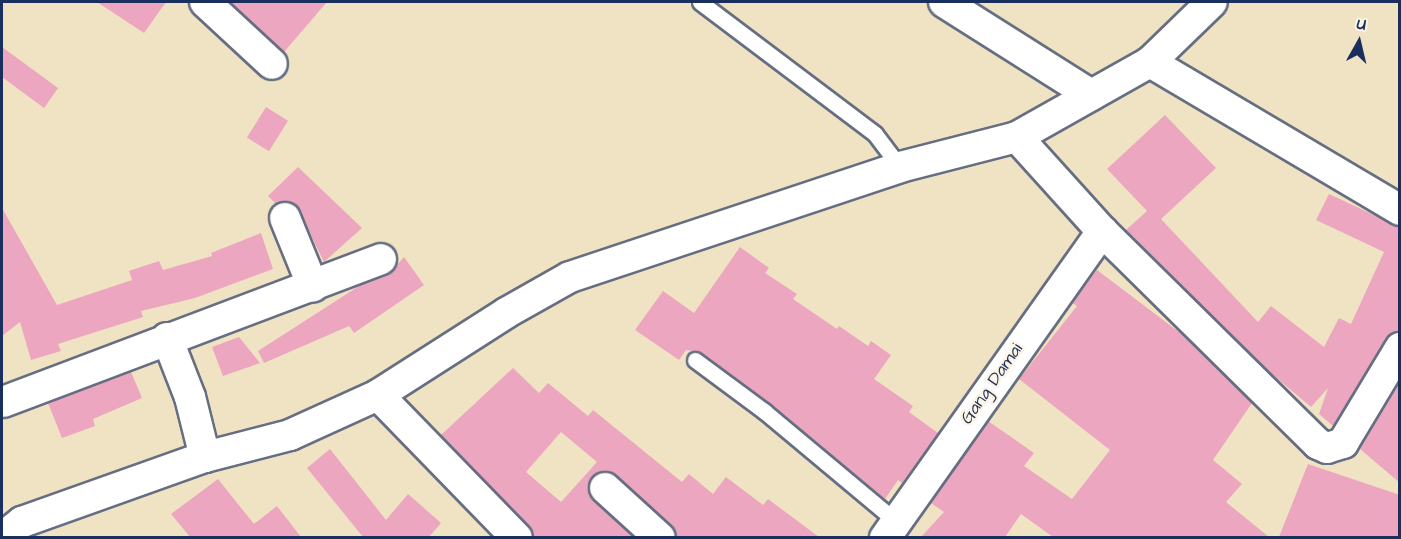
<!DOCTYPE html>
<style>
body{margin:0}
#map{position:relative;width:1401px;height:539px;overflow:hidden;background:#f0e3c4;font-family:"Architects Daughter",sans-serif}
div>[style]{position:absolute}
.building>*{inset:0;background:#eca6c0;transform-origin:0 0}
.roads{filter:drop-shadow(2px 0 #666e82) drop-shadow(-2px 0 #666e82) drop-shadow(0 2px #666e82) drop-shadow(0 -2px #666e82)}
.lane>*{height:15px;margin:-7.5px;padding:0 7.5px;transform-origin:7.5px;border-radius:7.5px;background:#fff}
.street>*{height:30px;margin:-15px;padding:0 15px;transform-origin:15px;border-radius:15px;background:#fff}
span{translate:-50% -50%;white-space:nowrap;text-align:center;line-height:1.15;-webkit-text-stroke:5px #fcf5e5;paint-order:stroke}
.street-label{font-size:18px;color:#1b2f5e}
.frame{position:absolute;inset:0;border:3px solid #1b2f5e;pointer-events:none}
.north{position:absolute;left:1329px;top:12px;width:60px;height:60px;-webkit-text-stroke:4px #fcf5e5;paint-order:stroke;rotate:8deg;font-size:16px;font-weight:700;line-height:24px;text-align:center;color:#1b2f5e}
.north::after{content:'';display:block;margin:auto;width:21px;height:27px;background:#1b2f5e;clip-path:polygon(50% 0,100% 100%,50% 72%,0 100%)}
</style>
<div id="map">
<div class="building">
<i style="clip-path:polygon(97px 2px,166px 2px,144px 33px)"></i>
<i style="clip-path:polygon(230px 2px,327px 2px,284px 52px)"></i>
<i style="clip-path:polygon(2px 47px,58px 88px,44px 108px,2px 77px)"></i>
<i style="left:266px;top:107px;width:26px;height:36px;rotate:32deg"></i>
<i style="clip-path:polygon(1165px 115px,1216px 168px,1161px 219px,1258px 322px,1271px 306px,1324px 347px,1339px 318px,1351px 324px,1384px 252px,1316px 220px,1329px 194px,1400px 227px,1400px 331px,1385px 339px,1333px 426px,1319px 414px,1328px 388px,1311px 407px,1273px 375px,1126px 230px,1147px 211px,1107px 169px)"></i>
<i style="clip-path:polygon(298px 167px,362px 228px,324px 262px,296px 205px,287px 201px,276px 204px,268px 196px)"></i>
<i style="clip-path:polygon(2px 208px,57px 305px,132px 280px,129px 271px,159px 261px,163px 270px,212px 256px,211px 253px,261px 233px,273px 269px,195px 298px,141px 311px,143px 317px,58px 344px,61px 351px,31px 360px,20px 322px,2px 336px)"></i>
<i style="clip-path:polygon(740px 247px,769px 268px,765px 273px,797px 294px,793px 299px,837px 329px,839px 326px,868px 346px,871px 341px,891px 355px,874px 379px,913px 406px,909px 412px,938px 433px,902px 483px,898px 480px,885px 499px,770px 403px,701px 352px,686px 350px,679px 360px,635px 330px,663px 291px,694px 313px)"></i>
<i style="clip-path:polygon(404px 257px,424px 285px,354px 333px,349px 326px,264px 363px,258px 351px,359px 286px,388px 275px)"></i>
<i style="clip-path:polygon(1097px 270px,1183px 335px,1252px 403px,1213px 460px,1242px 484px,1226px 502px,1269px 537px,1053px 537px,1021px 514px,1005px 537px,921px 537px,944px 512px,931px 503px,988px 421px,1034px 453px,1024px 466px,1072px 499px,1110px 450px,1019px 379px,1077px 306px,1072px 303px)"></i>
<i style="clip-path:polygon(239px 337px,260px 363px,223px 376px,212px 347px)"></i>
<i style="clip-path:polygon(evenodd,513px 368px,539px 393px,548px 383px,588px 416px,593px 410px,682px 482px,689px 474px,713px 494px,726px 477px,763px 505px,768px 499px,819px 537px,677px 537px,672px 525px,608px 471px,592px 477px,589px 494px,634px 537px,534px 537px,529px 526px,441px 435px,513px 368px,561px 432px,597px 462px,561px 502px,526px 472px,561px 432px)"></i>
<i style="clip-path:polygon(131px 372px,142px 398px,93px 419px,95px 426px,62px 438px,48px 403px)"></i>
<i style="clip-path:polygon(1400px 382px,1400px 483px,1360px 449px)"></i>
<i style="clip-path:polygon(330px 449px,386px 520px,408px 494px,441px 523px,429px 537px,363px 537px,307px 468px)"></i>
<i style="clip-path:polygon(1308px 464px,1400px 495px,1400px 537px,1279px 537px)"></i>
<i style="clip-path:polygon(218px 479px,254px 524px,277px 506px,301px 537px,190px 537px,171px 514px)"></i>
</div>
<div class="roads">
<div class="lane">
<i style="left:700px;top:2px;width:219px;rotate:37deg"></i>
<i style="left:875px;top:134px;width:41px;rotate:52.9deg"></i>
<i style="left:695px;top:360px;width:86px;rotate:36.5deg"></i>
<i style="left:764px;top:411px;width:175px;rotate:39.9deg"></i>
</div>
<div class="street">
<i style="left:205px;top:2px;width:91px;rotate:42.8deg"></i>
<i style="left:944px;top:2px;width:174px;rotate:32.3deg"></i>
<i style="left:1150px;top:62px;width:291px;rotate:30.6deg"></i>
<i style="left:1017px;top:137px;width:127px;rotate:47.9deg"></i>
<i style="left:1102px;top:231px;width:303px;rotate:44.6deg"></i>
<i style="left:1318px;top:444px;width:10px;rotate:24deg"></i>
<i style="left:1327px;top:448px;width:17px;rotate:-17deg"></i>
<i style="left:1343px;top:443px;width:111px;rotate:-59deg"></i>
<i style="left:285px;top:218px;width:74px;rotate:67.9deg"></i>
<i style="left:167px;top:338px;width:63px;rotate:68.7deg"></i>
<i style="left:190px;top:397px;width:62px;rotate:76deg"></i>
<i style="left:378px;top:395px;width:199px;rotate:45.8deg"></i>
<i style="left:3px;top:402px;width:404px;rotate:-20.7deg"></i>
<i style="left:605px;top:488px;width:74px;rotate:42.3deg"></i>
<i style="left:2px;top:538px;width:26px;rotate:-39deg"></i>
<i style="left:22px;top:522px;width:194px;rotate:-19.6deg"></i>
<i style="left:205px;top:457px;width:88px;rotate:-14.5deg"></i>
<i style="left:290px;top:435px;width:97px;rotate:-24.4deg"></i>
<i style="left:378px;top:395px;width:152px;rotate:-32.6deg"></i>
<i style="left:506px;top:313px;width:73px;rotate:-29.4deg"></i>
<i style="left:570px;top:277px;width:348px;rotate:-18.4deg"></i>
<i style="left:900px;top:167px;width:121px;rotate:-14.4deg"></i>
<i style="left:1017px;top:137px;width:153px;rotate:-29.4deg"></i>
<i style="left:1150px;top:62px;width:86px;rotate:-44.1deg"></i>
<i style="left:885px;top:538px;width:376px;rotate:-54.7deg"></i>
</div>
</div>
<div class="street-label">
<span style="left:992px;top:384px;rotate:-55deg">Gang Damai</span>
</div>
<div class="frame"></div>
<div class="north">U</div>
</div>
